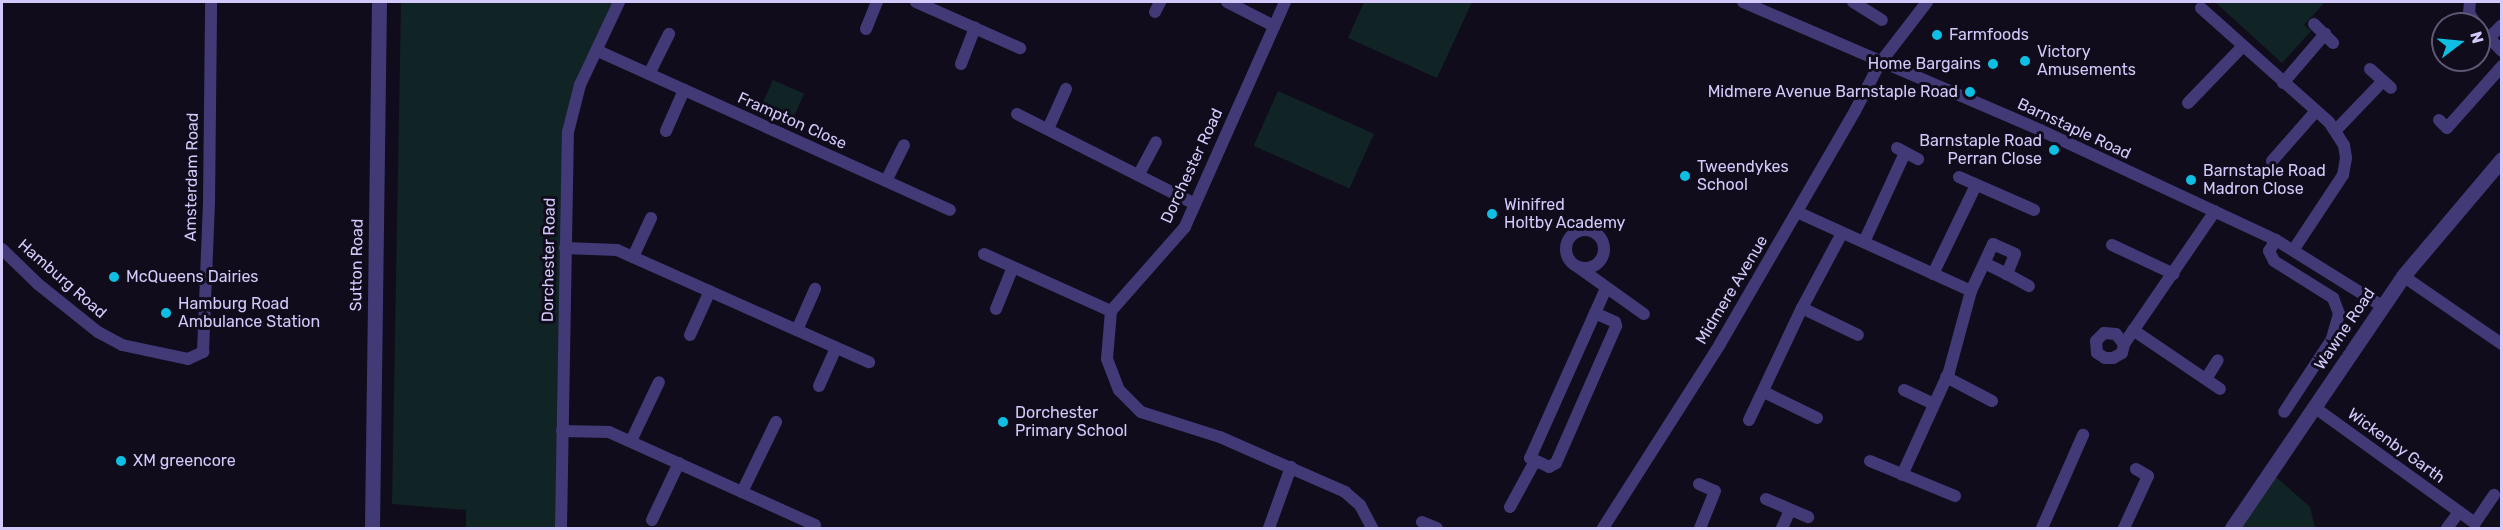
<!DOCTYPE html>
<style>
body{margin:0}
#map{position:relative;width:2503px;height:530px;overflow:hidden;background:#100c1b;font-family:Rubik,sans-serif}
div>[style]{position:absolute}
.green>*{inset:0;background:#102425;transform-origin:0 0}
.minor>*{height:12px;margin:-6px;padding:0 6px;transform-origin:6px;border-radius:6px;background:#413a77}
.minor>.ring{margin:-6px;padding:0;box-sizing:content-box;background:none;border:12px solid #413a77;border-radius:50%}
.tertiary>*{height:15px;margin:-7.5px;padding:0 7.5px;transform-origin:7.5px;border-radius:7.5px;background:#413a77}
.dots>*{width:16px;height:16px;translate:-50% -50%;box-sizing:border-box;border:3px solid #100c1b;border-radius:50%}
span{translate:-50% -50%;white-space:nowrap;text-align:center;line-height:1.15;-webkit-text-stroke:6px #100c1b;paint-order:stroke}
.poi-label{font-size:16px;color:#d3cafb}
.left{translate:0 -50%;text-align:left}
.right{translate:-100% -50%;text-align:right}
.street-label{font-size:16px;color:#d3cafb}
.frame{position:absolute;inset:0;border:3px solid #d3cafb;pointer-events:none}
.north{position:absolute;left:2431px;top:12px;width:60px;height:60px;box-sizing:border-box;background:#100c1b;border:2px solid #5e5875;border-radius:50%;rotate:74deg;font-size:16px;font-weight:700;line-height:24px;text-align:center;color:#d3cafb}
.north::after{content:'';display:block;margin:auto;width:21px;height:27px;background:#0fbfe3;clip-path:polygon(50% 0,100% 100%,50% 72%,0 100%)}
</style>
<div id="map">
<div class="green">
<i style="clip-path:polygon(401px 2px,613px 2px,576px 81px,564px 130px,556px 528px,466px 528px,466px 510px,392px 504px)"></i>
<i style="clip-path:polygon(1364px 2px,1472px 2px,1437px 78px,1348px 38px)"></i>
<i style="clip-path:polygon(2215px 2px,2325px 2px,2304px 25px,2311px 31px,2282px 63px)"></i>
<i style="left:773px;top:80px;width:34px;height:34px;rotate:24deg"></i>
<i style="left:1278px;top:91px;width:105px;height:60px;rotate:24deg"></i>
<i style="clip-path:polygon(2276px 477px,2310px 507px,2315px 528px,2241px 528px)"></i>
</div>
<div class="minor">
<i style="left:916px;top:2px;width:114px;rotate:23.9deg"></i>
<i style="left:1227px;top:2px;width:53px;rotate:27.1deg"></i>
<i style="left:1285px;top:2px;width:246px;rotate:114deg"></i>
<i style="left:1185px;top:227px;width:112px;rotate:131.4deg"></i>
<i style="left:1111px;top:311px;width:48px;rotate:94.8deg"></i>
<i style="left:1107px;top:359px;width:33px;rotate:69deg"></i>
<i style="left:1119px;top:390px;width:31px;rotate:45deg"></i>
<i style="left:1141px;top:412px;width:83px;rotate:17.6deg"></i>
<i style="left:1220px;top:437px;width:137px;rotate:23.7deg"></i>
<i style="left:1345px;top:492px;width:20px;rotate:41deg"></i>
<i style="left:1360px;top:505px;width:26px;rotate:62deg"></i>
<i style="left:1743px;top:2px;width:323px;rotate:23.3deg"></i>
<i style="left:2040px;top:130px;width:260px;rotate:25deg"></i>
<i style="left:2276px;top:240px;width:125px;rotate:31.9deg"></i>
<i style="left:1853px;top:2px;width:34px;rotate:32deg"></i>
<i style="left:2470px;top:2px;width:11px;rotate:95deg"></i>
<i style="left:2469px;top:13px;width:13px;rotate:58deg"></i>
<i style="left:2201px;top:8px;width:171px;rotate:41.7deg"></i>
<i style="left:2329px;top:122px;width:27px;rotate:57deg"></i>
<i style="left:2344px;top:145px;width:13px;rotate:81deg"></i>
<i style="left:2346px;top:158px;width:17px;rotate:100deg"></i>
<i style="left:2343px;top:175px;width:89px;rotate:123.5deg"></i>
<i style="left:1155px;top:12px;width:11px;rotate:-63deg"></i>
<i style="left:2314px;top:24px;width:27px;rotate:45deg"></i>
<i style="left:2479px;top:28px;width:33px;rotate:45deg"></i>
<i style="left:866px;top:29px;width:29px;rotate:-68deg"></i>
<i style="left:2489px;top:38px;width:18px;rotate:-45deg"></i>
<i style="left:598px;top:51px;width:386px;rotate:24.3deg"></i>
<i style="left:961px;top:64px;width:39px;rotate:-69deg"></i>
<i style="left:2370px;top:69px;width:28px;rotate:42deg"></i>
<i style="left:649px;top:74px;width:45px;rotate:-63.4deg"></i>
<i style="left:2283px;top:83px;width:65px;rotate:-49.4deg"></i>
<i style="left:2188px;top:103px;width:78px;rotate:-46deg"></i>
<i style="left:1017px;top:114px;width:197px;rotate:26.8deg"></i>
<i style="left:2439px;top:120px;width:11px;rotate:45deg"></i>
<i style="left:2447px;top:128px;width:83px;rotate:-48.4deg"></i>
<i style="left:1048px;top:129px;width:44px;rotate:-65.8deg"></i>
<i style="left:2336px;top:130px;width:68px;rotate:-46.2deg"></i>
<i style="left:666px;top:131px;width:45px;rotate:-66.3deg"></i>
<i style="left:1897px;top:148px;width:24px;rotate:28deg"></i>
<i style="left:2272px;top:161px;width:67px;rotate:-48.7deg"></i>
<i style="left:1139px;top:174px;width:36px;rotate:-62deg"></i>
<i style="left:1959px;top:177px;width:82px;rotate:23.7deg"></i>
<i style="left:886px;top:181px;width:40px;rotate:-63.4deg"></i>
<i style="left:1797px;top:212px;width:191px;rotate:24.4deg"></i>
<i style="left:1971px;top:291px;width:84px;rotate:105.2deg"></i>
<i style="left:1949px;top:372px;width:113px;rotate:114.5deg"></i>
<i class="ring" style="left:1566px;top:230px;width:26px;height:26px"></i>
<i style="left:2276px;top:240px;width:13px;rotate:122deg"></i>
<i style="left:2269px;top:251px;width:11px;rotate:63deg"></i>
<i style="left:2274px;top:261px;width:70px;rotate:32.1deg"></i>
<i style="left:2333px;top:298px;width:17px;rotate:69deg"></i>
<i style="left:2339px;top:314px;width:26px;rotate:106deg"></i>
<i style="left:2332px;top:339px;width:87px;rotate:123.3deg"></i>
<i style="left:1864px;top:242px;width:98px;rotate:-65.3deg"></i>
<i style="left:2112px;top:245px;width:68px;rotate:25.1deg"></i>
<i style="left:565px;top:248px;width:52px;rotate:2.2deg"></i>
<i style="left:617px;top:250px;width:276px;rotate:24deg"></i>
<i style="left:2px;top:249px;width:50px;rotate:44.2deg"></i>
<i style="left:38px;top:284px;width:77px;rotate:38.7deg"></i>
<i style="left:98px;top:332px;width:27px;rotate:28deg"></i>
<i style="left:122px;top:345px;width:67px;rotate:12deg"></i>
<i style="left:188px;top:359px;width:17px;rotate:-25deg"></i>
<i style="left:203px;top:352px;width:148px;rotate:-87.7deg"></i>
<i style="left:209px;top:204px;width:202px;rotate:-89.4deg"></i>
<i style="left:984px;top:254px;width:139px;rotate:24.2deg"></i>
<i style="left:633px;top:257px;width:43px;rotate:-65.2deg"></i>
<i style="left:1578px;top:267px;width:81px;rotate:35.5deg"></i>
<i style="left:1933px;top:274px;width:99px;rotate:-64.2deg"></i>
<i style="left:2007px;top:274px;width:25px;rotate:29deg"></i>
<i style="left:2403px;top:276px;width:120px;rotate:34.5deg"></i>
<i style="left:1971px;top:291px;width:52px;rotate:-64.9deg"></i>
<i style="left:1993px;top:244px;width:24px;rotate:24deg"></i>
<i style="left:2015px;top:254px;width:22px;rotate:112deg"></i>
<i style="left:2007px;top:274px;width:25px;rotate:-154deg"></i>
<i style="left:1802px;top:308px;width:62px;rotate:25.7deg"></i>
<i style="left:996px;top:309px;width:45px;rotate:-68deg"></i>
<i style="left:1595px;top:313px;width:159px;rotate:114.1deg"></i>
<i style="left:1530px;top:458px;width:21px;rotate:25deg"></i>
<i style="left:1549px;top:467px;width:8px;rotate:-30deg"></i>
<i style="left:1556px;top:463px;width:150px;rotate:-66.3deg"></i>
<i style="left:1616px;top:326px;width:4px;rotate:-104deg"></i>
<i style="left:1615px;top:322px;width:22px;rotate:-156deg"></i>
<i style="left:1595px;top:313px;width:27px;rotate:-66deg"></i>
<i style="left:797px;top:330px;width:45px;rotate:-66.3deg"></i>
<i style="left:2133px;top:330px;width:105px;rotate:34.1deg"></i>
<i style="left:690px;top:335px;width:48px;rotate:-65.6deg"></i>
<i style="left:2124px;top:344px;width:13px;rotate:-129deg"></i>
<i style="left:2116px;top:334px;width:12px;rotate:-175deg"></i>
<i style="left:2104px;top:333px;width:11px;rotate:135deg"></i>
<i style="left:2096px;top:341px;width:12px;rotate:85deg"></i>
<i style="left:2097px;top:353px;width:9px;rotate:32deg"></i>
<i style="left:2105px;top:358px;width:8px"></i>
<i style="left:2113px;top:358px;width:10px;rotate:-29deg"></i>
<i style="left:2122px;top:353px;width:9px;rotate:-77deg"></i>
<i style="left:2124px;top:344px;width:161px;rotate:-55.6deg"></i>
<i style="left:1946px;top:377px;width:52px;rotate:27.6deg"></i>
<i style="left:2206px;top:379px;width:22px;rotate:-58deg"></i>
<i style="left:819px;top:386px;width:42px;rotate:-65.9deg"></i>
<i style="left:1904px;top:390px;width:33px;rotate:25deg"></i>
<i style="left:1764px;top:392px;width:59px;rotate:26.1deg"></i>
<i style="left:2314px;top:407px;width:198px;rotate:35.8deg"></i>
<i style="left:2475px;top:523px;width:34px;rotate:-56deg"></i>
<i style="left:1749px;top:420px;width:124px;rotate:-64.7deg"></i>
<i style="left:1802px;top:308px;width:85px;rotate:-61.9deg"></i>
<i style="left:562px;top:431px;width:47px;rotate:1.2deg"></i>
<i style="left:609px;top:432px;width:226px;rotate:24.3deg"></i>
<i style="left:631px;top:441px;width:65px;rotate:-64.6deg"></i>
<i style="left:1870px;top:461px;width:92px;rotate:22.4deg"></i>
<i style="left:1699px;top:484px;width:17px;rotate:24deg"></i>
<i style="left:1715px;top:491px;width:40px;rotate:112deg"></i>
<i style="left:742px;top:492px;width:78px;rotate:-64.1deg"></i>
<i style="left:1766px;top:499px;width:46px;rotate:23.2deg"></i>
<i style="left:1510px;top:507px;width:52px;rotate:-61.5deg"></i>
<i style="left:652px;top:520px;width:63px;rotate:-64.7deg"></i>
<i style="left:1422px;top:522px;width:16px;rotate:22deg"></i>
<i style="left:561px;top:528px;width:396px;rotate:-89deg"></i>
<i style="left:568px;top:132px;width:49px;rotate:-75.7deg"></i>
<i style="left:580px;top:85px;width:92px;rotate:-64.8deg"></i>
<i style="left:1269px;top:528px;width:65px;rotate:-70.2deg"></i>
<i style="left:1603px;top:528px;width:218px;rotate:-57.5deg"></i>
<i style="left:1720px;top:344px;width:269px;rotate:-59.9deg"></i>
<i style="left:1855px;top:111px;width:54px;rotate:-62.5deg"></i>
<i style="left:1880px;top:63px;width:77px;rotate:-52.4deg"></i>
<i style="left:1782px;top:528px;width:20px;rotate:-66deg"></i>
<i style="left:2042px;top:528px;width:102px;rotate:-66.2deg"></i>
<i style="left:2124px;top:528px;width:57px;rotate:-65.2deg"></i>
<i style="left:2148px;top:476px;width:14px;rotate:-150deg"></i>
<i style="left:2447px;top:528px;width:20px;rotate:-53deg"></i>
</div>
<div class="tertiary">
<i style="left:372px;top:528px;width:526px;rotate:-89.24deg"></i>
<i style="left:2232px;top:528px;width:305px;rotate:-55.8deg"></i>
<i style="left:2403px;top:276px;width:153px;rotate:-49.8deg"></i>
</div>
<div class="dots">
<i style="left:1937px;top:35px;background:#0fbfe3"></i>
<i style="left:2025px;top:61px;background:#0fbfe3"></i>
<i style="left:1993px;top:64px;background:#0fbfe3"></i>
<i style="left:1970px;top:92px;background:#0fbfe3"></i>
<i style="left:2054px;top:150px;background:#0fbfe3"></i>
<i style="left:1685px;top:176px;background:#0fbfe3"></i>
<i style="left:2191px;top:180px;background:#0fbfe3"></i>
<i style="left:1492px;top:214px;background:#0fbfe3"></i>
<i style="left:114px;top:277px;background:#0fbfe3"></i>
<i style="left:166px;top:313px;background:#0fbfe3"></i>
<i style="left:1003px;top:422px;background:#0fbfe3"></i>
<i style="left:121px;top:461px;background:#0fbfe3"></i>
</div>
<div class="poi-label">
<span class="left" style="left:1949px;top:35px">Farmfoods</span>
<span class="left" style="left:2037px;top:61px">Victory<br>Amusements</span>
<span class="right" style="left:1981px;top:64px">Home Bargains</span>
<span class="right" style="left:1958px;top:92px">Midmere Avenue Barnstaple Road</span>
<span class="right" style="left:2042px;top:150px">Barnstaple Road<br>Perran Close</span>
<span class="left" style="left:1697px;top:176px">Tweendykes<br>School</span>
<span class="left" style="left:2203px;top:180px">Barnstaple Road<br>Madron Close</span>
<span class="left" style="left:1504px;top:214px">Winifred<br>Holtby Academy</span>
<span class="left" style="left:126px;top:277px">McQueens Dairies</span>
<span class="left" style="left:178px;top:313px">Hamburg Road<br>Ambulance Station</span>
<span class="left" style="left:1015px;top:422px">Dorchester<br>Primary School</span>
<span class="left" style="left:133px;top:461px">XM greencore</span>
</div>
<div class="street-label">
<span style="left:792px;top:121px;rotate:24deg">Frampton Close</span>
<span style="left:2074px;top:129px;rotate:25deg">Barnstaple Road</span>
<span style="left:1192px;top:166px;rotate:-65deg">Dorchester Road</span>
<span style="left:192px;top:177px;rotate:-89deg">Amsterdam Road</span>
<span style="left:549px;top:260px;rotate:-89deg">Dorchester Road</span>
<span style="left:357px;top:265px;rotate:-89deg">Sutton Road</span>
<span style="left:62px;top:279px;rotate:41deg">Hamburg Road</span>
<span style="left:1732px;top:290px;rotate:-59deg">Midmere Avenue</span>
<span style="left:2345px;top:329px;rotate:-56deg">Wawne Road</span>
<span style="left:2396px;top:446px;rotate:36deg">Wickenby Garth</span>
</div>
<div class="frame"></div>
<div class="north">N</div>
</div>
